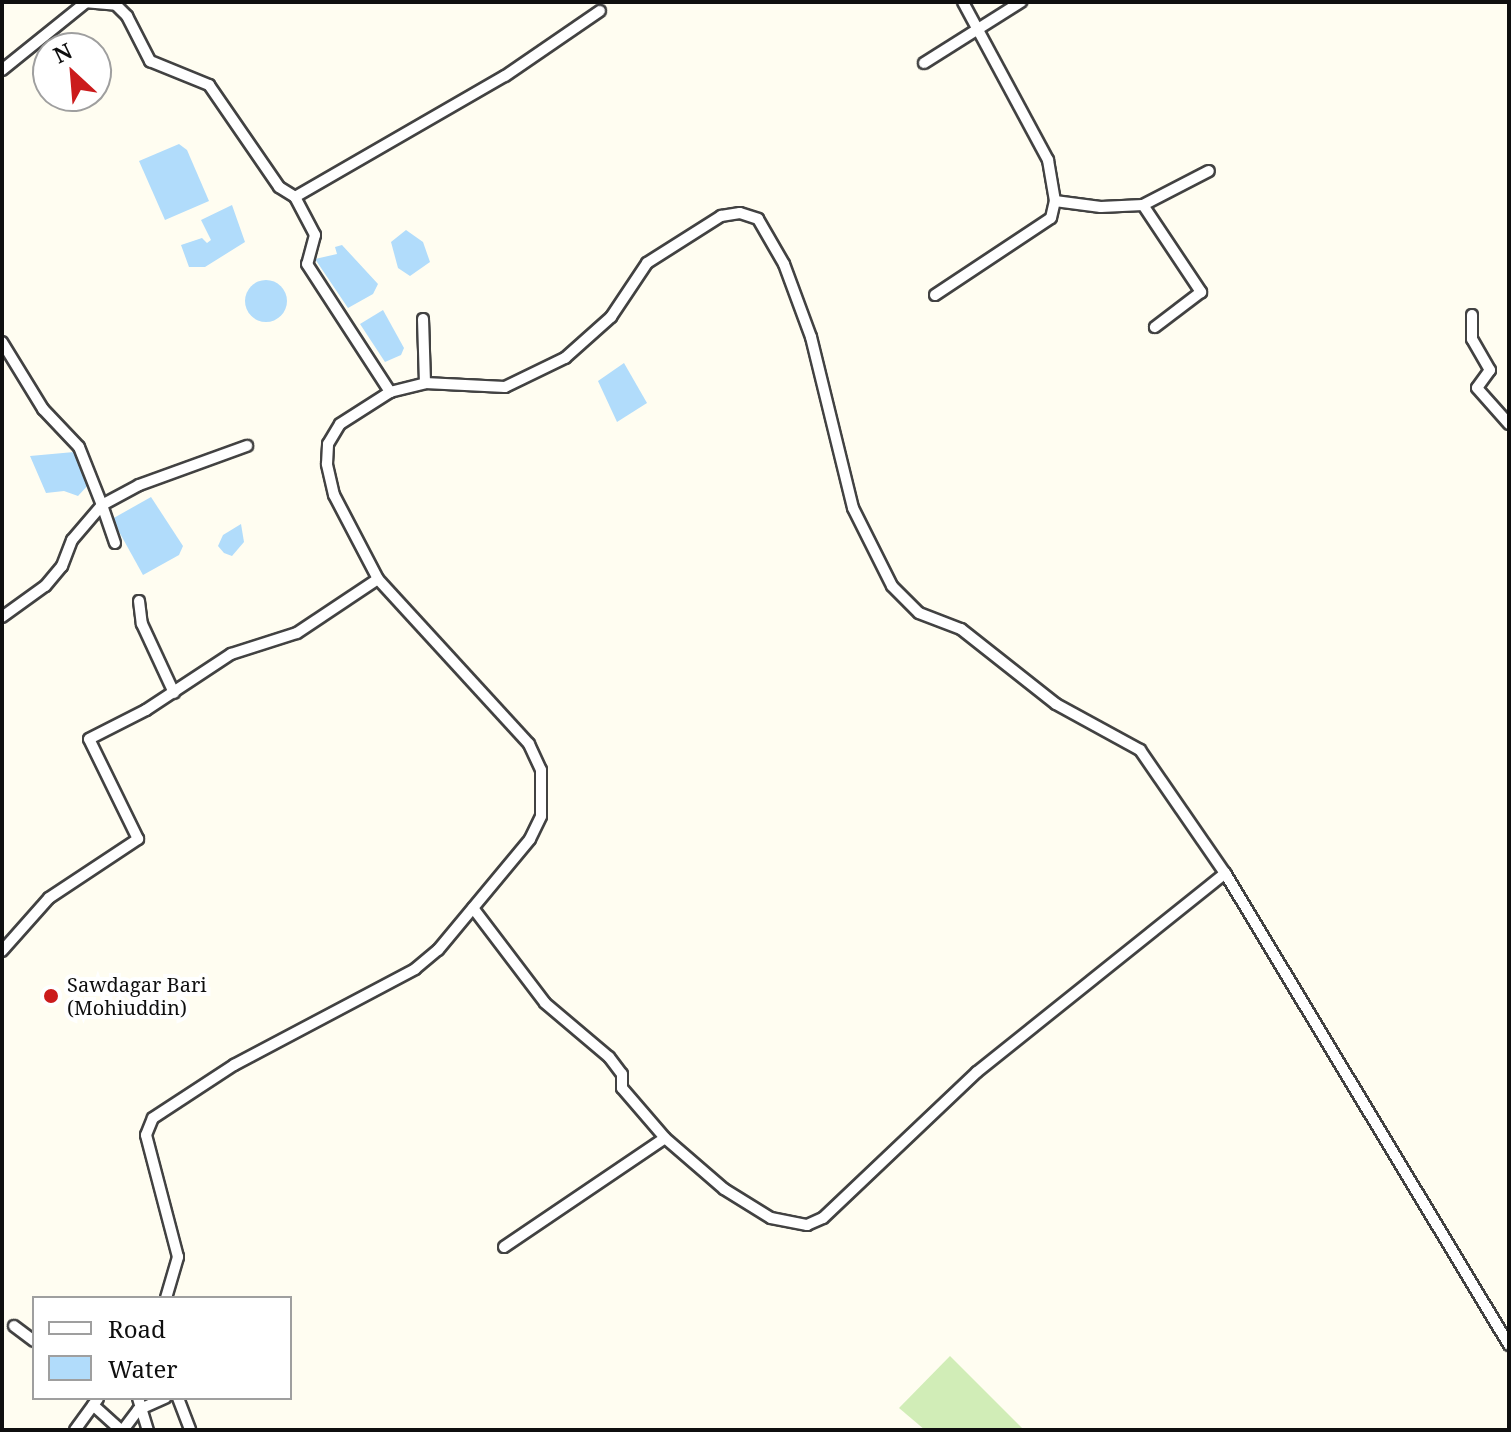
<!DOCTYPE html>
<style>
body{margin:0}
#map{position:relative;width:1511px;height:1432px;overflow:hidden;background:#fffdf1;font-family:"Noto Serif",serif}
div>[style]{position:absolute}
.green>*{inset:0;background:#d1edb7}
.water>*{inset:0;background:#b1dcfb}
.round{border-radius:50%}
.roads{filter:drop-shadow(2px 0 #424242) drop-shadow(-2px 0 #424242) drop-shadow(0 2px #424242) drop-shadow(0 -2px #424242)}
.minor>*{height:10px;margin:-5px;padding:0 5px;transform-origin:5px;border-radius:5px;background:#fff}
.dots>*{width:22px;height:22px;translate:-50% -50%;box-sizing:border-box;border:4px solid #fff;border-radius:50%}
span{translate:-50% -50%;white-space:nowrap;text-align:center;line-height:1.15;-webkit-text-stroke:8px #fff;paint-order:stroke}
.poi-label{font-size:20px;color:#0f0f0f}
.left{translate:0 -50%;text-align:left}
.frame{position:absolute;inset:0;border:4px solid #0f0f0f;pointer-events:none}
.legend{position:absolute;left:32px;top:1296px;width:260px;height:104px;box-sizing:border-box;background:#fff;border:2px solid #9f9f9f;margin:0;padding:10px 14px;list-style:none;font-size:24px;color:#0f0f0f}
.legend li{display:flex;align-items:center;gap:16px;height:40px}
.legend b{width:40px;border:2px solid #9f9f9f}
.north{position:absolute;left:32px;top:32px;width:80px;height:80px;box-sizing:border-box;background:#fff;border:2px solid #9f9f9f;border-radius:50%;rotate:334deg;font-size:22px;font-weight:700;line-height:32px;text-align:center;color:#0f0f0f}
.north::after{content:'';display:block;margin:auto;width:28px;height:36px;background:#cb1b1c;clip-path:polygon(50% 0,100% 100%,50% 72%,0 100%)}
</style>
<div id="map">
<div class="green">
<i style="clip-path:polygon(950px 1356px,1024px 1430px,925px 1430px,899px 1408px)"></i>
</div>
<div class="water">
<i style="clip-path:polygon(179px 144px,187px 150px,209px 201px,165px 220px,139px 161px)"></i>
<i style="clip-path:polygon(232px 205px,245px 242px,205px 267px,189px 267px,181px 245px,202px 238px,207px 243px,211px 240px,201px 220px)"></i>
<i style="clip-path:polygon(406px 230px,423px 242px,430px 262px,410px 276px,398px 268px,391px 242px)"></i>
<i style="clip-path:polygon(342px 245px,378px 284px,373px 294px,348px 308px,315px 259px,337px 254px,335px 247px)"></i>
<i class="round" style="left:245px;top:280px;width:42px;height:42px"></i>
<i style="clip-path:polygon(383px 310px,404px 348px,401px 355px,385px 362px,360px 324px)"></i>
<i style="clip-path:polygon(624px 363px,647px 403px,617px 422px,598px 381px)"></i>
<i style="clip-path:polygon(74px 452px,90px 483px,78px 496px,64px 491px,46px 493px,30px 456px)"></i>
<i style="clip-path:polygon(151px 497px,183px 546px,179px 555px,143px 575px,112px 519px)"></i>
<i style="clip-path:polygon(241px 524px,244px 542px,232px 556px,224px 553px,218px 546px,223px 535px)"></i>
</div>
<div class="roads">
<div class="minor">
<i style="left:84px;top:2px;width:32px;rotate:5deg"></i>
<i style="left:116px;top:5px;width:16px;rotate:45deg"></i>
<i style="left:127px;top:16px;width:51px;rotate:62.9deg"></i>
<i style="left:150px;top:61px;width:64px;rotate:22.1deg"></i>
<i style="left:209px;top:85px;width:124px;rotate:55.5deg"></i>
<i style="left:279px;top:187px;width:19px;rotate:32deg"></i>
<i style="left:295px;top:197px;width:242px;rotate:-30deg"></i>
<i style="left:505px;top:76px;width:115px;rotate:-34.4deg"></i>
<i style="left:924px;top:63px;width:115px;rotate:-32.2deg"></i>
<i style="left:2px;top:70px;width:107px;rotate:-38.9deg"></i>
<i style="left:295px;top:197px;width:43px;rotate:62.2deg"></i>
<i style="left:315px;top:235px;width:30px;rotate:105deg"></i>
<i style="left:307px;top:264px;width:153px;rotate:57deg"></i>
<i style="left:1055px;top:201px;width:46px;rotate:7.4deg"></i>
<i style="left:1101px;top:207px;width:42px;rotate:-2.7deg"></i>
<i style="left:1143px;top:205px;width:74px;rotate:-27.3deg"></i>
<i style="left:1143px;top:205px;width:105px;rotate:56.3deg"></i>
<i style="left:1201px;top:292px;width:58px;rotate:142.7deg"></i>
<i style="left:935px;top:295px;width:139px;rotate:-33.6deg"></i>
<i style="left:1051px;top:218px;width:17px;rotate:-77deg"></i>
<i style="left:1055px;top:201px;width:42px;rotate:-99.7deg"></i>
<i style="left:1048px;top:160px;width:179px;rotate:-118.3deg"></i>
<i style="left:1472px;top:315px;width:24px;rotate:90deg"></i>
<i style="left:1472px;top:339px;width:36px;rotate:60deg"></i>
<i style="left:1490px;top:370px;width:22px;rotate:126deg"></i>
<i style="left:1477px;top:388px;width:48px;rotate:48.4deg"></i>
<i style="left:423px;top:319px;width:64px;rotate:88.2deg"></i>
<i style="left:2px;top:342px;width:79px;rotate:58.5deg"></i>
<i style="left:43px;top:409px;width:52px;rotate:46.5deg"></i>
<i style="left:79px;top:447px;width:62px;rotate:68.4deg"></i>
<i style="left:102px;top:505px;width:46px;rotate:130.6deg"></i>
<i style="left:72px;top:540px;width:28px;rotate:111deg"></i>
<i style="left:62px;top:566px;width:26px;rotate:130deg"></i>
<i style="left:45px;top:586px;width:53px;rotate:144.2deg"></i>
<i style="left:115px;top:543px;width:40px;rotate:-108.9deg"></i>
<i style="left:102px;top:505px;width:42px;rotate:-28.4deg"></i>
<i style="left:139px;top:485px;width:115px;rotate:-19.9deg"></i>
<i style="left:139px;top:601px;width:23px;rotate:83deg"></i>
<i style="left:142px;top:624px;width:76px;rotate:65.1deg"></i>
<i style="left:473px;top:908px;width:119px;rotate:52.8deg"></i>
<i style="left:545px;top:1003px;width:84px;rotate:40.2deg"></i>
<i style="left:609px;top:1057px;width:21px;rotate:53deg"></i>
<i style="left:622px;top:1074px;width:14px;rotate:90deg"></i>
<i style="left:622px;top:1088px;width:66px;rotate:49.3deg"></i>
<i style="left:665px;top:1138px;width:78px;rotate:40.8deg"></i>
<i style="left:724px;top:1189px;width:55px;rotate:31.7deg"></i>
<i style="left:771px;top:1218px;width:37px;rotate:11deg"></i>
<i style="left:807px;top:1225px;width:17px;rotate:-24deg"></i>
<i style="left:823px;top:1218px;width:212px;rotate:-43.5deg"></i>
<i style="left:977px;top:1072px;width:318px;rotate:-38.7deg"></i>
<i style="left:2px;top:951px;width:71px;rotate:-48.4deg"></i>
<i style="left:49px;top:898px;width:107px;rotate:-33.5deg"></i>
<i style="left:138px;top:839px;width:111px;rotate:-116.1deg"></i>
<i style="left:89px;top:739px;width:64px;rotate:-27deg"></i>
<i style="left:146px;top:710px;width:102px;rotate:-33.4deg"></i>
<i style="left:231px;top:654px;width:69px;rotate:-17.7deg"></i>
<i style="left:297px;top:633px;width:97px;rotate:-33.7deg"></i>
<i style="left:504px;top:1247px;width:194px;rotate:-34.1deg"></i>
<i style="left:166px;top:1298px;width:43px;rotate:-73.7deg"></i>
<i style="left:178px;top:1257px;width:126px;rotate:-104.7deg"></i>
<i style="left:146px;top:1135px;width:18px;rotate:-68deg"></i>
<i style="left:153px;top:1118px;width:97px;rotate:-33.2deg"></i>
<i style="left:234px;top:1065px;width:205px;rotate:-27.9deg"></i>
<i style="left:415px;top:969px;width:30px;rotate:-40deg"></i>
<i style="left:438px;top:950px;width:144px;rotate:-50.3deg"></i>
<i style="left:530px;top:839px;width:25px;rotate:-64deg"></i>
<i style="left:541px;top:816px;width:46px;rotate:-90deg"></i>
<i style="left:541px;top:770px;width:29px;rotate:-115deg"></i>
<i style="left:529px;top:744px;width:224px;rotate:-132.5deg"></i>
<i style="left:378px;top:579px;width:95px;rotate:-117.6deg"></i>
<i style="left:334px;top:495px;width:32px;rotate:-103deg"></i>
<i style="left:327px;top:464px;width:20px;rotate:-87deg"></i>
<i style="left:328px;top:444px;width:23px;rotate:-59deg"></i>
<i style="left:340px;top:424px;width:59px;rotate:-32.6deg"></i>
<i style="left:390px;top:392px;width:36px;rotate:-14deg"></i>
<i style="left:425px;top:383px;width:80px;rotate:2.9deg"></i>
<i style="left:505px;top:387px;width:67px;rotate:-25.8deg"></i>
<i style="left:565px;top:358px;width:62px;rotate:-41.7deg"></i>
<i style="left:611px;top:317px;width:65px;rotate:-56.3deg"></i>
<i style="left:647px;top:263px;width:88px;rotate:-32.4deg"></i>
<i style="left:721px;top:216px;width:19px;rotate:-9deg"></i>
<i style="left:740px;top:213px;width:19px;rotate:18deg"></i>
<i style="left:758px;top:219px;width:52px;rotate:60deg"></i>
<i style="left:784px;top:264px;width:78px;rotate:69.7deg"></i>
<i style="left:811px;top:337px;width:176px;rotate:76.2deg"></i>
<i style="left:853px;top:508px;width:87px;rotate:63.4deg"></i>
<i style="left:892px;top:586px;width:38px;rotate:45deg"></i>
<i style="left:919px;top:613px;width:45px;rotate:20.9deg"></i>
<i style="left:961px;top:629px;width:121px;rotate:38.3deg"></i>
<i style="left:1056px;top:704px;width:96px;rotate:28.7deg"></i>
<i style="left:1140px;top:750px;width:150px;rotate:55.4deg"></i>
<i style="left:1225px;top:873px;width:551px;rotate:58.96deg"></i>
<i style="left:14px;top:1326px;width:25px;rotate:37deg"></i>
<i style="left:138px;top:1398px;width:34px;rotate:73deg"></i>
<i style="left:178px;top:1398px;width:34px;rotate:69deg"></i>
<i style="left:93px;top:1405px;width:38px;rotate:42deg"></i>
<i style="left:75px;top:1430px;width:39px;rotate:-54deg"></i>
<i style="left:123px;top:1430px;width:25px;rotate:-53deg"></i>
<i style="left:138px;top:1410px;width:30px;rotate:-24deg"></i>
</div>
</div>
<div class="dots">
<i style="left:51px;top:996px;background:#cb1b1c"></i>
</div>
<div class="poi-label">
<span class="left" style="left:67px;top:996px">Sawdagar Bari<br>(Mohiuddin)</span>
</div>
<div class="frame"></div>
<ul class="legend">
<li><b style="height:10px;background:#fff"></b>Road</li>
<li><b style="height:22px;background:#b1dcfb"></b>Water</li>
</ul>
<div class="north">N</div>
</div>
